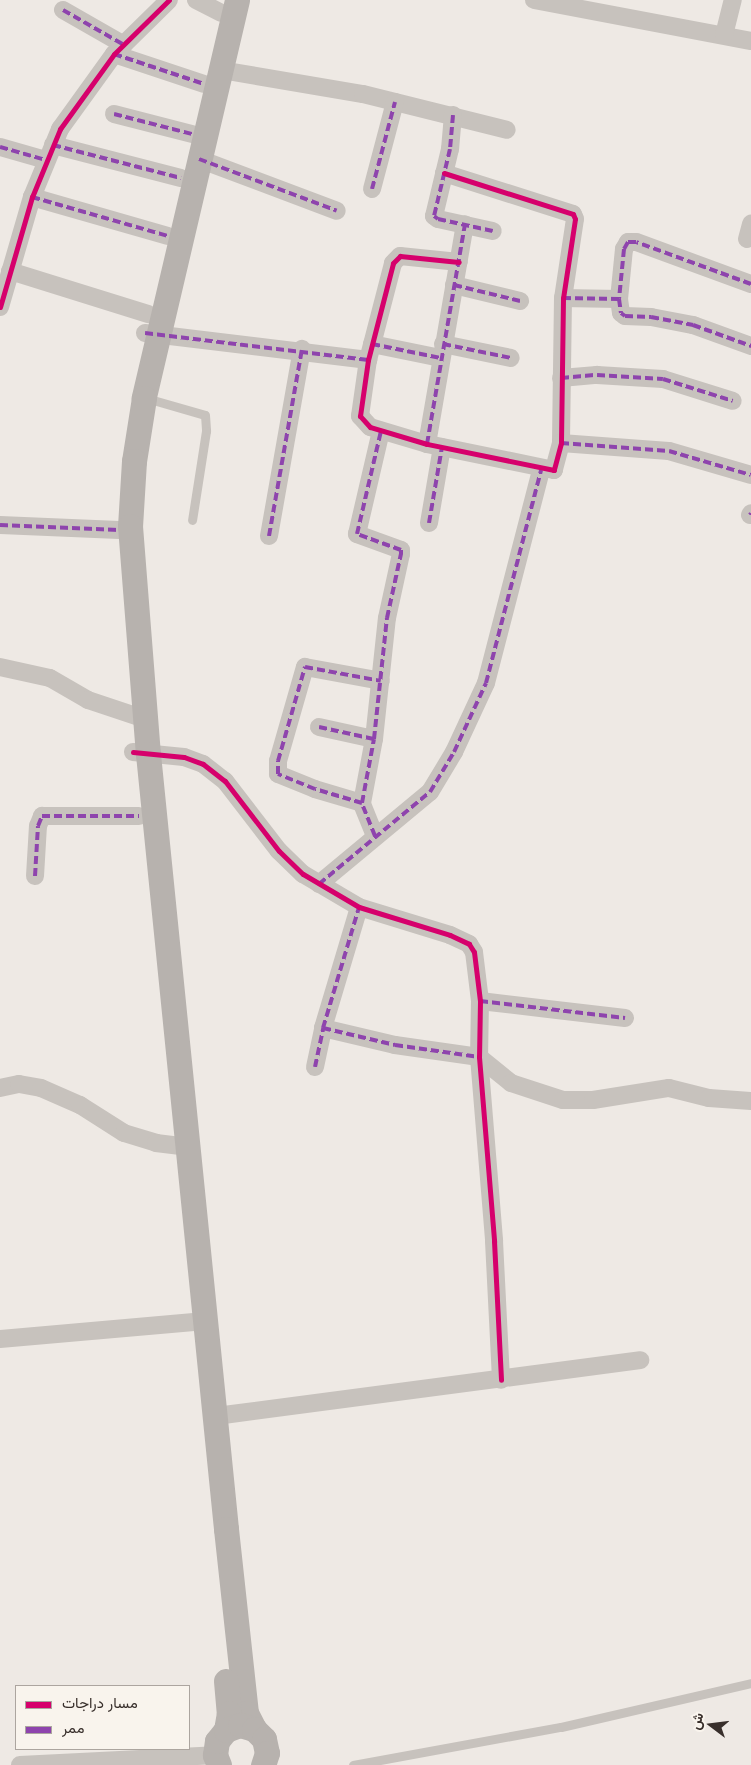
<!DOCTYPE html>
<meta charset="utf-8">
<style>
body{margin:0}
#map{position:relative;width:751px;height:1765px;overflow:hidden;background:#eee9e4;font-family:Helvetica,Vazirmatn,sans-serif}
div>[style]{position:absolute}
.service>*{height:9px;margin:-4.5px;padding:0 4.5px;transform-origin:4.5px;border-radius:4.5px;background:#c7c2bd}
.minor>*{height:18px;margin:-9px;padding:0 9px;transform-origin:9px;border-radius:9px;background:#c7c2bd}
.secondary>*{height:25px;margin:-12.5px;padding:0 12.5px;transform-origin:12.5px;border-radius:12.5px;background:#b7b2ae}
.quiet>*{height:4px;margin-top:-2px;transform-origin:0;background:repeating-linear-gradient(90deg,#8e44ad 0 8px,transparent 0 12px)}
.cycleway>*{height:5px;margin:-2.5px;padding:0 2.5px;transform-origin:2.5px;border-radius:2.5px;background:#d6006c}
span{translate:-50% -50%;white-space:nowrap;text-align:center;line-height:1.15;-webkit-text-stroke:5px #f9f4ed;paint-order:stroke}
.legend{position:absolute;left:15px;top:1685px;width:175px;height:65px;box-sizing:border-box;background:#f9f4ed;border:1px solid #aca59f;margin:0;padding:6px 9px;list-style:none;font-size:15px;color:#382f2b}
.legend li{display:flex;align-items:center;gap:10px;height:25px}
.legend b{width:25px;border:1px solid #aca59f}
.north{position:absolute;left:686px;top:1700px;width:50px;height:50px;-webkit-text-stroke:4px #f9f4ed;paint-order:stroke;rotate:285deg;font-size:14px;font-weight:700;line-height:20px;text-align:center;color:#382f2b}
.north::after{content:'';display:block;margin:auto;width:18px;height:22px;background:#382f2b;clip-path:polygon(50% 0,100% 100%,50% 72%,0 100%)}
</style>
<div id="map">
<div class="service">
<i style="left:146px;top:398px;width:61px;rotate:16.1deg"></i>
<i style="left:205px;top:415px;width:16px;rotate:86deg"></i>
<i style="left:206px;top:431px;width:90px;rotate:98.9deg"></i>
<i style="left:353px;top:1765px;width:211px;rotate:-10.4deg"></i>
<i style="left:561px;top:1727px;width:195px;rotate:-13deg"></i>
</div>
<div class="minor">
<i style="left:196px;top:0;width:28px;rotate:27deg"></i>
<i style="left:534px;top:0;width:221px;rotate:10.7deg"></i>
<i style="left:63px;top:10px;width:70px;rotate:29.8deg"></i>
<i style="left:724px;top:35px;width:36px;rotate:-76deg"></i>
<i style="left:114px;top:54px;width:95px;rotate:18.4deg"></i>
<i style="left:221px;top:70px;width:144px;rotate:9.6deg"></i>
<i style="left:363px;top:94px;width:148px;rotate:14deg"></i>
<i style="left:114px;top:114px;width:81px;rotate:14.4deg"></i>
<i style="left:453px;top:115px;width:34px;rotate:95deg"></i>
<i style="left:450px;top:149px;width:69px;rotate:103.4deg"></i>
<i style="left:434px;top:216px;width:5px;rotate:37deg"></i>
<i style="left:438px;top:219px;width:56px;rotate:12.3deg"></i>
<i style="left:53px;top:145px;width:132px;rotate:14.5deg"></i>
<i style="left:0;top:147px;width:48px;rotate:15.8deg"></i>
<i style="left:199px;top:159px;width:147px;rotate:20.6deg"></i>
<i style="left:444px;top:173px;width:135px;rotate:17.6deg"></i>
<i style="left:573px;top:214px;width:5px;rotate:68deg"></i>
<i style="left:575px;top:219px;width:80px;rotate:98.6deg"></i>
<i style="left:563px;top:298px;width:145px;rotate:90.8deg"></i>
<i style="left:561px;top:443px;width:28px;rotate:105deg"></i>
<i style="left:554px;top:470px;width:130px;rotate:-168.4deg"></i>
<i style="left:427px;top:444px;width:59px;rotate:-163.4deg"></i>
<i style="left:370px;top:427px;width:15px;rotate:-132deg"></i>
<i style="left:360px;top:416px;width:57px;rotate:-81.9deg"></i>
<i style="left:368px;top:360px;width:100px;rotate:-75.5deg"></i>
<i style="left:393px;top:263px;width:10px;rotate:-45deg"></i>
<i style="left:400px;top:256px;width:59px;rotate:5.8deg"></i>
<i style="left:372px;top:189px;width:90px;rotate:-75.2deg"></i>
<i style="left:32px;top:197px;width:141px;rotate:16deg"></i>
<i style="left:747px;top:239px;width:16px;rotate:-75deg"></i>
<i style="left:10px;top:271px;width:145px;rotate:17.3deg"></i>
<i style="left:751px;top:284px;width:122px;rotate:-159.9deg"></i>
<i style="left:636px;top:242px;width:8px;rotate:180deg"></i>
<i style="left:628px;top:242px;width:8px;rotate:120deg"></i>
<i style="left:624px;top:249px;width:50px;rotate:95.7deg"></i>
<i style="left:619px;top:299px;width:14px;rotate:82deg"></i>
<i style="left:621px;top:313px;width:5px;rotate:37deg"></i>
<i style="left:625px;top:316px;width:26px;rotate:2deg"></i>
<i style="left:651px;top:317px;width:43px;rotate:10.8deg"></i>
<i style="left:693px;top:325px;width:62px;rotate:19.9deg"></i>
<i style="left:454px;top:285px;width:68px;rotate:13.6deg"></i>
<i style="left:563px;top:298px;width:56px;rotate:1deg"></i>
<i style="left:0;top:307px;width:115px;rotate:-73.8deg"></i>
<i style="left:32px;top:197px;width:74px;rotate:-67.6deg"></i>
<i style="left:60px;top:129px;width:92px;rotate:-54.2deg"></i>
<i style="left:114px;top:54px;width:77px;rotate:-44.5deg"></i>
<i style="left:145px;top:333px;width:225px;rotate:6.9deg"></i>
<i style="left:372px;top:344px;width:70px;rotate:11.5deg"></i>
<i style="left:443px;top:344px;width:69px;rotate:11.6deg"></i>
<i style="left:561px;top:378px;width:36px;rotate:-5deg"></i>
<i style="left:597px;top:375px;width:66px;rotate:3.5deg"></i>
<i style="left:663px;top:379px;width:73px;rotate:17.4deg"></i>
<i style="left:561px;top:443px;width:108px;rotate:4.2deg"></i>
<i style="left:669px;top:451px;width:85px;rotate:16.3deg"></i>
<i style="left:427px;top:444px;width:223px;rotate:-80.2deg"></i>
<i style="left:750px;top:515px;width:2px;rotate:-63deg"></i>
<i style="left:429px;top:523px;width:77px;rotate:-80.3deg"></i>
<i style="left:0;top:525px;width:119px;rotate:2.4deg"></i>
<i style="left:269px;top:536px;width:190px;rotate:-80deg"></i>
<i style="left:0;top:667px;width:51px;rotate:12.4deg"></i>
<i style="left:50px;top:678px;width:44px;rotate:30.1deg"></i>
<i style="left:88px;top:700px;width:60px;rotate:18.4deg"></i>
<i style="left:319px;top:727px;width:56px;rotate:12.3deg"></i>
<i style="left:133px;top:752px;width:51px;rotate:5.6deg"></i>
<i style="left:184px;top:757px;width:20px;rotate:20deg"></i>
<i style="left:203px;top:764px;width:28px;rotate:38deg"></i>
<i style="left:225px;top:781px;width:88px;rotate:52.4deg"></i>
<i style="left:279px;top:851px;width:33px;rotate:44deg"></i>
<i style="left:303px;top:874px;width:65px;rotate:30.5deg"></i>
<i style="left:359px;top:907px;width:95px;rotate:17.1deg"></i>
<i style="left:450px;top:935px;width:21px;rotate:25deg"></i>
<i style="left:469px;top:944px;width:9px;rotate:58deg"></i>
<i style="left:474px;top:952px;width:49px;rotate:83deg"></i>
<i style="left:480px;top:1001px;width:56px;rotate:91deg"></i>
<i style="left:479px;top:1057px;width:185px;rotate:85.3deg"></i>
<i style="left:494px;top:1241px;width:139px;rotate:87.1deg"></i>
<i style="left:362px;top:803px;width:49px;rotate:-163.4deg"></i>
<i style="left:315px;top:789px;width:40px;rotate:-158deg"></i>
<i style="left:278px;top:774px;width:13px;rotate:-90deg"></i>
<i style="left:278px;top:761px;width:98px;rotate:-74deg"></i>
<i style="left:305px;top:667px;width:77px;rotate:10.4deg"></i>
<i style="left:375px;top:836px;width:35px;rotate:-112deg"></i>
<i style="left:362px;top:803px;width:65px;rotate:-79.4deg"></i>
<i style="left:374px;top:739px;width:122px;rotate:-83.9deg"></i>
<i style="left:387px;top:618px;width:66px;rotate:-77.7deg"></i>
<i style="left:401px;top:554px;width:4px;rotate:-90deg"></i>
<i style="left:401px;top:550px;width:47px;rotate:-160deg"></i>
<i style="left:357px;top:534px;width:106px;rotate:-76.9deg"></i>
<i style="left:35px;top:876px;width:50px;rotate:-86.6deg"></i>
<i style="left:38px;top:826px;width:11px;rotate:-68deg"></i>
<i style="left:42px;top:816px;width:97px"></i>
<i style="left:319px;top:884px;width:144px;rotate:-39.7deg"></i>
<i style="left:430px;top:792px;width:47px;rotate:-59deg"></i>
<i style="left:454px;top:752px;width:76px;rotate:-65.1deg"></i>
<i style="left:486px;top:683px;width:220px;rotate:-75.5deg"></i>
<i style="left:480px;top:1001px;width:146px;rotate:6.7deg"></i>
<i style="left:323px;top:1028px;width:126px;rotate:-73.4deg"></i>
<i style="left:315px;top:1067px;width:40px;rotate:-78deg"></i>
<i style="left:323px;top:1028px;width:74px;rotate:13.3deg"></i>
<i style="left:395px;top:1045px;width:85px;rotate:8.1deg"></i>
<i style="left:479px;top:1057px;width:41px;rotate:39.1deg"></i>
<i style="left:511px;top:1083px;width:55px;rotate:18.1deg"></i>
<i style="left:563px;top:1100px;width:30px"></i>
<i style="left:593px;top:1100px;width:77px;rotate:-9deg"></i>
<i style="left:669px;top:1088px;width:41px;rotate:14deg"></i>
<i style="left:709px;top:1098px;width:42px;rotate:4.1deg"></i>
<i style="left:0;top:1088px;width:19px;rotate:-12deg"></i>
<i style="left:19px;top:1084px;width:22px;rotate:10deg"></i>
<i style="left:41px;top:1088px;width:43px;rotate:23.6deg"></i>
<i style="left:80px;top:1105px;width:52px;rotate:32.5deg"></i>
<i style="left:124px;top:1133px;width:34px;rotate:17deg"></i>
<i style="left:156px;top:1143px;width:31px;rotate:7deg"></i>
<i style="left:0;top:1339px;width:206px;rotate:-5deg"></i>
<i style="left:216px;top:1416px;width:428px;rotate:-7.5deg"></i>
<i style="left:20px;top:1765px;width:195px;rotate:-2.9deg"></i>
</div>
<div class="secondary">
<i style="left:237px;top:0;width:409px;rotate:103.2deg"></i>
<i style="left:144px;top:398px;width:64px;rotate:99deg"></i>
<i style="left:134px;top:461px;width:65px;rotate:93.5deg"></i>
<i style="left:130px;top:526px;width:229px;rotate:85.5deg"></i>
<i style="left:148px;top:754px;width:779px;rotate:84.25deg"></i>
<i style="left:226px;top:1529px;width:185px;rotate:83.8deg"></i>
<i style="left:246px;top:1713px;width:18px;rotate:63deg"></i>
<i style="left:226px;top:1681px;width:32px;rotate:85deg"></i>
<i style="left:229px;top:1713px;width:17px;rotate:100deg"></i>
<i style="left:219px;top:1765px;width:11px;rotate:-112deg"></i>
<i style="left:215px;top:1755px;width:14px;rotate:-82deg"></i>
<i style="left:217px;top:1741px;width:14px;rotate:-51deg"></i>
<i style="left:226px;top:1730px;width:15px;rotate:-20deg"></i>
<i style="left:240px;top:1725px;width:15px;rotate:16deg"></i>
<i style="left:254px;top:1729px;width:14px;rotate:45deg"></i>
<i style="left:264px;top:1739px;width:14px;rotate:78deg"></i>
<i style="left:267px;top:1753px;width:13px;rotate:108deg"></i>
</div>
<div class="quiet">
<i style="left:63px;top:10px;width:70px;rotate:29.8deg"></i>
<i style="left:114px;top:54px;width:95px;rotate:18.4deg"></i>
<i style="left:114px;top:114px;width:81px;rotate:14.4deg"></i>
<i style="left:453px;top:115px;width:34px;rotate:95deg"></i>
<i style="left:450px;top:149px;width:69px;rotate:103.4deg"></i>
<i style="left:434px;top:216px;width:5px;rotate:37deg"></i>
<i style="left:438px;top:219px;width:56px;rotate:12.3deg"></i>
<i style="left:53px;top:145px;width:132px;rotate:14.5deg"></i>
<i style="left:0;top:147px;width:48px;rotate:15.8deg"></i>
<i style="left:199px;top:159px;width:147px;rotate:20.6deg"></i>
<i style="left:372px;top:189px;width:90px;rotate:-75.2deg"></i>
<i style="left:32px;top:197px;width:141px;rotate:16deg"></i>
<i style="left:751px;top:284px;width:122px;rotate:-159.9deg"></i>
<i style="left:636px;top:242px;width:8px;rotate:180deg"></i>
<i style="left:628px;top:242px;width:8px;rotate:120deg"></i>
<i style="left:624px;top:249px;width:50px;rotate:95.7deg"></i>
<i style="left:619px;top:299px;width:14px;rotate:82deg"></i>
<i style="left:621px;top:313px;width:5px;rotate:37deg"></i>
<i style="left:625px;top:316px;width:26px;rotate:2deg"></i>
<i style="left:651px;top:317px;width:43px;rotate:10.8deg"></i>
<i style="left:693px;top:325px;width:62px;rotate:19.9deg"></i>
<i style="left:454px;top:285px;width:68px;rotate:13.6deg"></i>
<i style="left:563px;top:298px;width:56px;rotate:1deg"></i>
<i style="left:145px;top:333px;width:225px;rotate:6.9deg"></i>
<i style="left:372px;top:344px;width:70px;rotate:11.5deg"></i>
<i style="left:443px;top:344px;width:69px;rotate:11.6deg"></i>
<i style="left:561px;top:378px;width:36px;rotate:-5deg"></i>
<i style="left:597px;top:375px;width:66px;rotate:3.5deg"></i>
<i style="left:663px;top:379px;width:73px;rotate:17.4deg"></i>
<i style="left:561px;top:443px;width:108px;rotate:4.2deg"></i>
<i style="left:669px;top:451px;width:85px;rotate:16.3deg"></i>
<i style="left:427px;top:444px;width:223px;rotate:-80.2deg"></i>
<i style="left:750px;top:515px;width:2px;rotate:-63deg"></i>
<i style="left:429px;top:523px;width:77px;rotate:-80.3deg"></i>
<i style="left:0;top:525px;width:119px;rotate:2.4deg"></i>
<i style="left:269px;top:536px;width:190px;rotate:-80deg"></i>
<i style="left:319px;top:727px;width:56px;rotate:12.3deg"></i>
<i style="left:362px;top:803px;width:49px;rotate:-163.4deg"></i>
<i style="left:315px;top:789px;width:40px;rotate:-158deg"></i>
<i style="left:278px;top:774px;width:13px;rotate:-90deg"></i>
<i style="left:278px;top:761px;width:98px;rotate:-74deg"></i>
<i style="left:305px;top:667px;width:77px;rotate:10.4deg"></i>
<i style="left:375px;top:836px;width:35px;rotate:-112deg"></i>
<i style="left:362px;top:803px;width:65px;rotate:-79.4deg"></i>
<i style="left:374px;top:739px;width:122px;rotate:-83.9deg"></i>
<i style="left:387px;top:618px;width:66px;rotate:-77.7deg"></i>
<i style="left:401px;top:554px;width:4px;rotate:-90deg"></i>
<i style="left:401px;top:550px;width:47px;rotate:-160deg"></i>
<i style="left:357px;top:534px;width:106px;rotate:-76.9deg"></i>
<i style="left:35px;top:876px;width:50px;rotate:-86.6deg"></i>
<i style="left:38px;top:826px;width:11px;rotate:-68deg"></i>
<i style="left:42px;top:816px;width:97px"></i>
<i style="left:319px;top:884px;width:144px;rotate:-39.7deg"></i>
<i style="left:430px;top:792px;width:47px;rotate:-59deg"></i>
<i style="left:454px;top:752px;width:76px;rotate:-65.1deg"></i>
<i style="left:486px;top:683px;width:220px;rotate:-75.5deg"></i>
<i style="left:480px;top:1001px;width:146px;rotate:6.7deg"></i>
<i style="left:323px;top:1028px;width:126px;rotate:-73.4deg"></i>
<i style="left:315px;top:1067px;width:40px;rotate:-78deg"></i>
<i style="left:323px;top:1028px;width:74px;rotate:13.3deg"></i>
<i style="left:395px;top:1045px;width:85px;rotate:8.1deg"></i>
</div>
<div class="cycleway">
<i style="left:444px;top:173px;width:135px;rotate:17.6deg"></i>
<i style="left:573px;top:214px;width:5px;rotate:68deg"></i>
<i style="left:575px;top:219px;width:80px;rotate:98.6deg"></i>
<i style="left:563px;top:298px;width:145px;rotate:90.8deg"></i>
<i style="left:561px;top:443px;width:28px;rotate:105deg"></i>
<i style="left:554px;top:470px;width:130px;rotate:-168.4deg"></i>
<i style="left:427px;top:444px;width:59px;rotate:-163.4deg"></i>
<i style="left:370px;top:427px;width:15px;rotate:-132deg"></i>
<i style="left:360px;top:416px;width:57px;rotate:-81.9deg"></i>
<i style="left:368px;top:360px;width:100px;rotate:-75.5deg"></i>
<i style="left:393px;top:263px;width:10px;rotate:-45deg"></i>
<i style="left:400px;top:256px;width:59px;rotate:5.8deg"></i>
<i style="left:0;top:307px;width:115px;rotate:-73.8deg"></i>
<i style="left:32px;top:197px;width:74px;rotate:-67.6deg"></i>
<i style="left:60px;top:129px;width:92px;rotate:-54.2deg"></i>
<i style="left:114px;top:54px;width:77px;rotate:-44.5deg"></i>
<i style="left:133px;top:752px;width:51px;rotate:5.6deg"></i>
<i style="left:184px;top:757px;width:20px;rotate:20deg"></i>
<i style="left:203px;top:764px;width:28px;rotate:38deg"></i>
<i style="left:225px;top:781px;width:88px;rotate:52.4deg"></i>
<i style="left:279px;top:851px;width:33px;rotate:44deg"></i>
<i style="left:303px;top:874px;width:65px;rotate:30.5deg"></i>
<i style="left:359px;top:907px;width:95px;rotate:17.1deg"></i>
<i style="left:450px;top:935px;width:21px;rotate:25deg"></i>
<i style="left:469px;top:944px;width:9px;rotate:58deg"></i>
<i style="left:474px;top:952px;width:49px;rotate:83deg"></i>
<i style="left:480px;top:1001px;width:56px;rotate:91deg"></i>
<i style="left:479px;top:1057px;width:185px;rotate:85.3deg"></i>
<i style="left:494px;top:1241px;width:139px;rotate:87.1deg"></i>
</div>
<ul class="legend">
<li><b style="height:6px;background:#d6006c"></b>مسار دراجات</li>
<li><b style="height:6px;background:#8e44ad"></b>ممر</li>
</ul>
<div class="north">ش</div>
</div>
